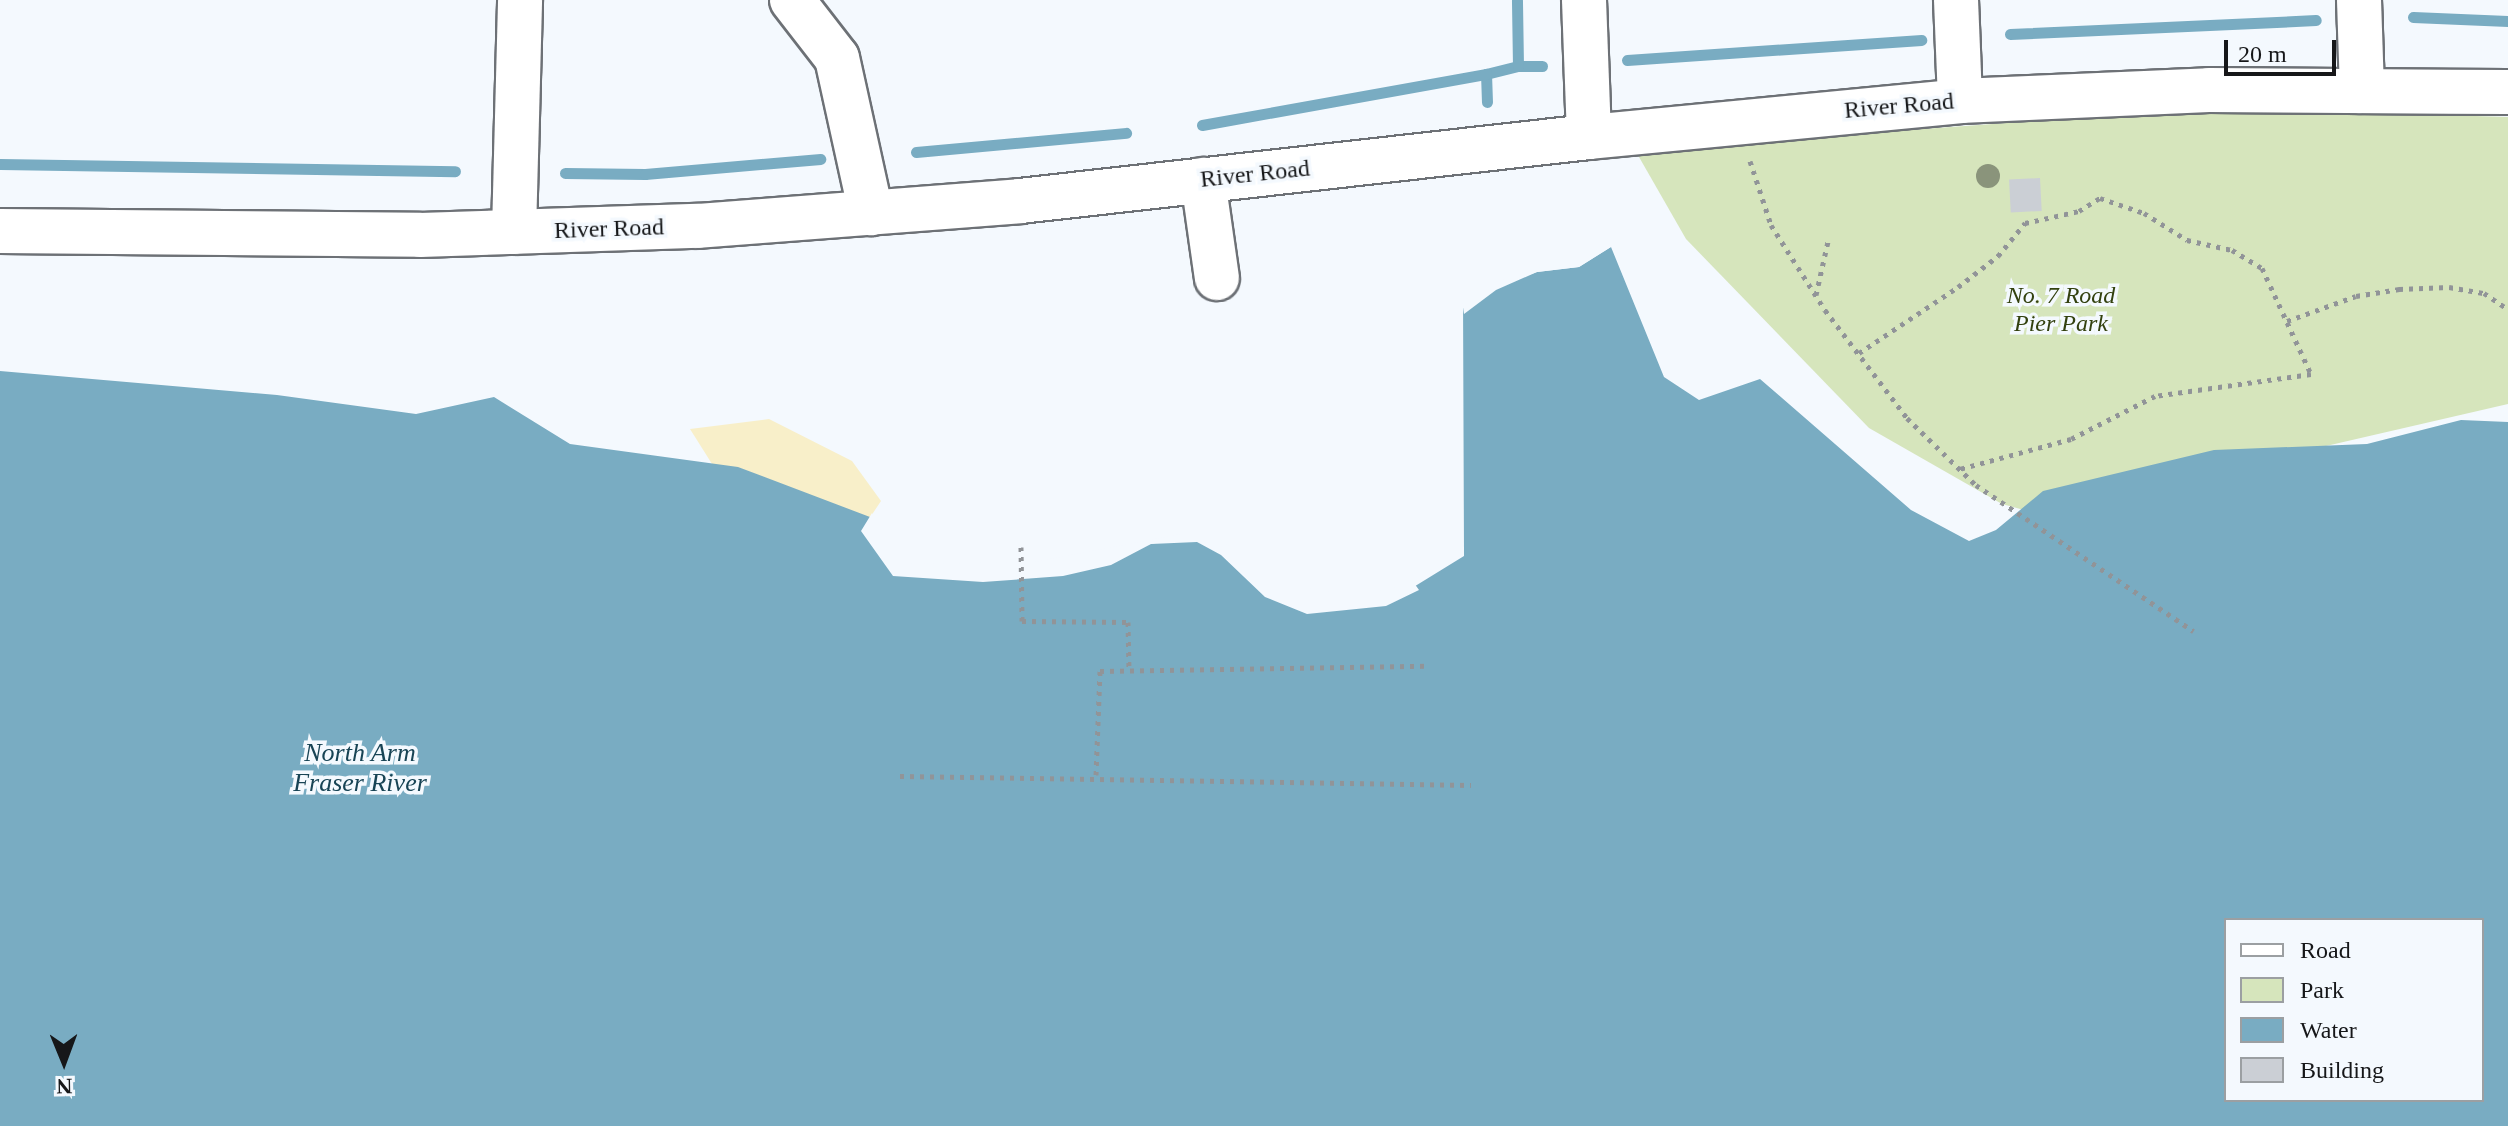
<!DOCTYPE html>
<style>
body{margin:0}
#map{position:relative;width:2508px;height:1126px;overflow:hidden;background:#f4f9fe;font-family:"Times New Roman",serif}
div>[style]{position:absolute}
.green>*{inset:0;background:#d6e5bc}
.sand>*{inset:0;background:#f8efc9}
.water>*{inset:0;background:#79acc2}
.pier>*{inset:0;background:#f4f9fe}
.stream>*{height:11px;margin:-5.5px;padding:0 5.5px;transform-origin:5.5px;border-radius:5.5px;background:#79acc2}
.building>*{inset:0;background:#cbcfd5;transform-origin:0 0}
.path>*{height:5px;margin-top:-2.5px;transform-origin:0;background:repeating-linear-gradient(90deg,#919498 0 4px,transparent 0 10px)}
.roads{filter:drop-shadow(2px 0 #6d7176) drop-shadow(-2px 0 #6d7176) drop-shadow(0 2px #6d7176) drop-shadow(0 -2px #6d7176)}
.minor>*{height:44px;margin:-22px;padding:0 22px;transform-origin:22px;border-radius:22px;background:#fff}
.trees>*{width:24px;height:24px;margin:-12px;border-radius:50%;background:#8a947b}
span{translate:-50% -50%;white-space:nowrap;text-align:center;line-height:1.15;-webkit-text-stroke:7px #f4f9fe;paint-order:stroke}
.street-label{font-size:24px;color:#161719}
.park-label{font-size:24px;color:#33410f;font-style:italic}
.water-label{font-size:26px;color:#184455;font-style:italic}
.legend{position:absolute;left:2224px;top:918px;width:260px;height:184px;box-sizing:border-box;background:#f4f9fe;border:2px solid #9b9fa2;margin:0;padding:10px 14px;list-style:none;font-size:24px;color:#161719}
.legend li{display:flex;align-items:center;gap:16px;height:40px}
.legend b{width:40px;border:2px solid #9b9fa2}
.north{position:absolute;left:24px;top:1022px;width:80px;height:80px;-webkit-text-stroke:6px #f4f9fe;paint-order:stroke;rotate:179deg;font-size:22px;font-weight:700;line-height:32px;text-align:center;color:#161719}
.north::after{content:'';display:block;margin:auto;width:28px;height:36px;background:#161719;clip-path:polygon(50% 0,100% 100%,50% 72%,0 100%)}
.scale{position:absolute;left:2224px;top:40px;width:112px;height:36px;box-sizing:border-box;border:4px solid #161719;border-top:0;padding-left:10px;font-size:24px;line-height:28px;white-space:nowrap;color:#161719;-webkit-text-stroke:6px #f4f9fe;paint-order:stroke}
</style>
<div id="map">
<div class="green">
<i style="clip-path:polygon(2212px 108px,2508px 117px,2508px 404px,2035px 513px,2002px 504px,1869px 428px,1686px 239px,1635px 150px)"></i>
</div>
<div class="sand">
<i style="clip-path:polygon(769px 419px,852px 461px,881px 501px,861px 531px,724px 483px,690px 429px)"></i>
</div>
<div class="water">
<i style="clip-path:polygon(evenodd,1611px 247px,1664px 377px,1699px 400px,1760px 379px,1911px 510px,1969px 541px,1996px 530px,2043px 491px,2214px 450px,2367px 444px,2461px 420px,2508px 422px,2508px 1126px,0 1126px,0 371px,277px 395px,416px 414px,494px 397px,570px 444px,738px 467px,870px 517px,893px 561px,905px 568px,1035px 566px,1181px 538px,1217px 542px,1277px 589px,1361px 599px,1412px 588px,1464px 556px,1463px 297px,1537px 272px,1579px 267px,1611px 247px,2226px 920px,2482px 920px,2482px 1100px,2226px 1100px,2226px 920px)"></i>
</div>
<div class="pier">
<i style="clip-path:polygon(1608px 245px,1614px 245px,1579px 267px,1537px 272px,1496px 290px,1464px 314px,1461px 294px,1536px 268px,1578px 263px)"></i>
<i style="clip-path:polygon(872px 513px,896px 558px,906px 564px,1034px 562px,1181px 534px,1219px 538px,1278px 585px,1361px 595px,1414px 583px,1419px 590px,1386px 606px,1307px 614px,1265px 597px,1221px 555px,1197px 542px,1151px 544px,1111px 565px,1063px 576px,983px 582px,893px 576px,861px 531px)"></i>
</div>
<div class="stream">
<i style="left:2413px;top:17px;width:95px;rotate:2.4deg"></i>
<i style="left:2010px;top:34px;width:306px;rotate:-2.6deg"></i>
<i style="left:1627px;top:60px;width:295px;rotate:-3.9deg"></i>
<i style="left:1518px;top:66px;width:24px"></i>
<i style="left:1487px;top:102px;width:28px;rotate:-92deg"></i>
<i style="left:1486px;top:74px;width:33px;rotate:-14deg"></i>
<i style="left:1518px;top:66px;width:66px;rotate:-90.9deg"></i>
<i style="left:1202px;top:125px;width:289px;rotate:-10.2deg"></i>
<i style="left:916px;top:152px;width:211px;rotate:-5.2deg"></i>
<i style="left:0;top:164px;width:455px;rotate:0.9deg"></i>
<i style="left:565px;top:173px;width:80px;rotate:0.7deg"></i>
<i style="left:645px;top:174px;width:176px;rotate:-4.9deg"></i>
</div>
<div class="building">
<i style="left:2040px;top:178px;width:33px;height:31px;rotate:87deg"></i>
</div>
<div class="path">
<i style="left:1750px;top:161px;width:67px;rotate:71.8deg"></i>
<i style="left:1771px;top:225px;width:101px;rotate:57.6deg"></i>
<i style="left:1825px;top:310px;width:136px;rotate:52.8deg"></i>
<i style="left:1907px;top:418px;width:96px;rotate:44.2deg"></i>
<i style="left:1976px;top:485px;width:262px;rotate:33.9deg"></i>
<i style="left:1816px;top:295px;width:59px;rotate:-77.4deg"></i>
<i style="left:2287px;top:321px;width:73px;rotate:-19.9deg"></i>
<i style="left:2356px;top:296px;width:44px;rotate:-9.2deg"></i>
<i style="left:2399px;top:289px;width:50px;rotate:-2.3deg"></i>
<i style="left:2449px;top:287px;width:36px;rotate:10deg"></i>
<i style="left:2484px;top:293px;width:29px;rotate:34deg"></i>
<i style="left:1859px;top:353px;width:119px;rotate:-33.7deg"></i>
<i style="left:1958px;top:287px;width:51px;rotate:-37.8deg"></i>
<i style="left:1998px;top:256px;width:43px;rotate:-50.7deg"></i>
<i style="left:2025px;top:223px;width:55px;rotate:-12.5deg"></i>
<i style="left:2079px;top:211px;width:25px;rotate:-32deg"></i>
<i style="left:2100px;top:198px;width:46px;rotate:18.8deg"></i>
<i style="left:2144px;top:213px;width:51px;rotate:32.1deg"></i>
<i style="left:2187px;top:240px;width:46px;rotate:12.5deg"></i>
<i style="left:2232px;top:250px;width:35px;rotate:31deg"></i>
<i style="left:2262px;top:268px;width:117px;rotate:65.2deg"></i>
<i style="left:2311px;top:374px;width:158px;rotate:172deg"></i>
<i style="left:2155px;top:396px;width:94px;rotate:152.9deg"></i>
<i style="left:2071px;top:439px;width:115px;rotate:164.9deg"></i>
<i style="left:1021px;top:547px;width:74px;rotate:89.2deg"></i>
<i style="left:1022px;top:621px;width:106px;rotate:0.5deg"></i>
<i style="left:1128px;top:622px;width:49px;rotate:88.8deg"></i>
<i style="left:1096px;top:775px;width:104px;rotate:-87.8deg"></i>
<i style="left:1100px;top:671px;width:327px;rotate:-0.9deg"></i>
<i style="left:900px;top:776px;width:571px;rotate:0.9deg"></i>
</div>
<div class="roads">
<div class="minor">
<i style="left:792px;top:0;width:73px;rotate:52.2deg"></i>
<i style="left:837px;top:58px;width:159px;rotate:77.6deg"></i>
<i style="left:1584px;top:0;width:137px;rotate:87.9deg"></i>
<i style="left:1956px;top:0;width:101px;rotate:87.7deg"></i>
<i style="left:2359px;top:0;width:91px;rotate:88.1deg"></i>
<i style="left:1203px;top:180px;width:99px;rotate:81.9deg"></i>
<i style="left:0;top:231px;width:420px;rotate:0.5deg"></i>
<i style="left:420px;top:235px;width:278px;rotate:-1.9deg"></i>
<i style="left:698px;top:226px;width:323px;rotate:-4.4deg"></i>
<i style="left:1020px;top:201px;width:573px;rotate:-6.42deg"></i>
<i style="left:1589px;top:137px;width:373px;rotate:-5.5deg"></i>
<i style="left:1960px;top:101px;width:249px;rotate:-2.5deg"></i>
<i style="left:2209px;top:90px;width:299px;rotate:0.4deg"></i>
<i style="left:514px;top:232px;width:232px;rotate:-88.5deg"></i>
</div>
</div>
<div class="trees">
<i style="left:1988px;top:176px"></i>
</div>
<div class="street-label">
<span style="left:1899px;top:106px;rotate:-5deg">River Road</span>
<span style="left:1255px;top:174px;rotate:-6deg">River Road</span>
<span style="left:609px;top:229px;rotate:-2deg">River Road</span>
</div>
<div class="park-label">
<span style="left:2061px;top:310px">No. 7 Road<br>Pier Park</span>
</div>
<div class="water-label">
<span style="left:360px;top:768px">North Arm<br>Fraser River</span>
</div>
<ul class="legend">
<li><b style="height:10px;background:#fff"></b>Road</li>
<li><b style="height:22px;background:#d6e5bc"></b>Park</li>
<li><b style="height:22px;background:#79acc2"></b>Water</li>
<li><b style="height:22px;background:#cbcfd5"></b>Building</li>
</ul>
<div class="north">N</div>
<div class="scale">20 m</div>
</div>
